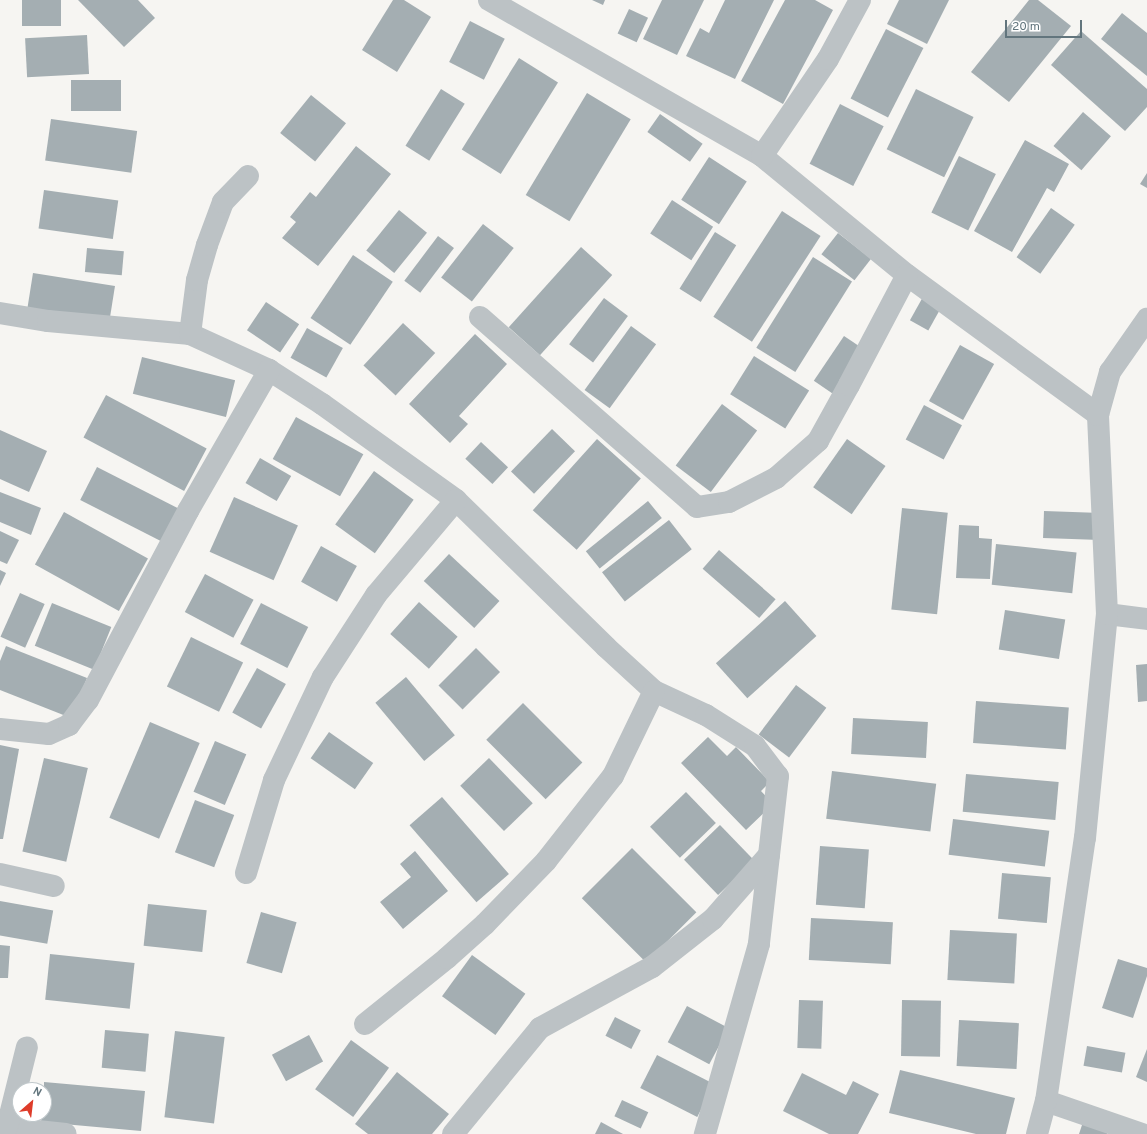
<!DOCTYPE html>
<style>
body{margin:0}
#map{position:relative;width:1147px;height:1134px;overflow:hidden;background:#f6f5f2;font-family:Overpass,sans-serif}
div>[style]{position:absolute}
.building>*{inset:0;background:#a4aeb2;transform-origin:0 0}
.street>*{height:22px;margin:-11px;padding:0 11px;transform-origin:11px;border-radius:11px;background:#bcc2c5}
span{translate:-50% -50%;white-space:nowrap;text-align:center;line-height:1.15;-webkit-text-stroke:4px #fff;paint-order:stroke}
.north{position:absolute;left:12px;top:1082px;width:40px;height:40px;box-sizing:border-box;background:#fff;border:1px solid #c0c8cb;border-radius:50%;rotate:28deg;font-size:11px;font-weight:700;line-height:16px;text-align:center;color:#62757d}
.north::after{content:'';display:block;margin:auto;width:14px;height:18px;background:#de3c2a;clip-path:polygon(50% 0,100% 100%,50% 72%,0 100%)}
.scale{position:absolute;left:1005px;top:20px;width:77px;height:18px;box-sizing:border-box;border:2px solid #62757d;border-top:0;padding-left:5px;font-size:12px;line-height:14px;white-space:nowrap;color:#62757d;-webkit-text-stroke:3px #fff;paint-order:stroke}
</style>
<div id="map">
<div class="building">
<i style="left:22px;top:0;width:39px;height:26px"></i>
<i style="clip-path:polygon(78px 0,138px 0,155px 18px,124px 47px)"></i>
<i style="clip-path:polygon(393px 0,404px 0,431px 17px,397px 72px,362px 50px)"></i>
<i style="clip-path:polygon(592px 0,605px 0,603px 5px)"></i>
<i style="clip-path:polygon(662px 0,704px 0,677px 55px,643px 39px)"></i>
<i style="clip-path:polygon(725px 0,774px 0,735px 79px,686px 56px,700px 28px,709px 33px)"></i>
<i style="clip-path:polygon(785px 0,815px 0,833px 10px,783px 104px,741px 81px)"></i>
<i style="clip-path:polygon(899px 0,949px 0,927px 44px,887px 24px)"></i>
<i style="clip-path:polygon(1029px 0,1038px 0,1071px 26px,1009px 102px,971px 72px)"></i>
<i style="left:629px;top:9px;width:21px;height:27px;rotate:25deg"></i>
<i style="clip-path:polygon(1122px 13px,1147px 33px,1147px 76px,1101px 39px)"></i>
<i style="left:470px;top:21px;width:39px;height:46px;rotate:27deg"></i>
<i style="left:886px;top:29px;width:42px;height:78px;rotate:27deg"></i>
<i style="clip-path:polygon(1081px 31px,1147px 89px,1147px 107px,1125px 131px,1051px 65px)"></i>
<i style="left:87px;top:35px;width:39px;height:62px;rotate:87deg"></i>
<i style="left:519px;top:58px;width:46px;height:108px;rotate:32deg"></i>
<i style="left:71px;top:80px;width:50px;height:31px"></i>
<i style="left:441px;top:89px;width:28px;height:67px;rotate:32deg"></i>
<i style="left:916px;top:89px;width:64px;height:67px;rotate:26deg"></i>
<i style="left:587px;top:93px;width:51px;height:119px;rotate:31deg"></i>
<i style="left:311px;top:95px;width:45px;height:49px;rotate:39deg"></i>
<i style="left:840px;top:104px;width:49px;height:67px;rotate:27deg"></i>
<i style="left:1083px;top:112px;width:37px;height:45px;rotate:41deg"></i>
<i style="left:660px;top:114px;width:52px;height:22px;rotate:35deg"></i>
<i style="left:51px;top:119px;width:87px;height:42px;rotate:8deg"></i>
<i style="clip-path:polygon(1025px 140px,1069px 164px,1054px 192px,1047px 188px,1012px 252px,974px 231px)"></i>
<i style="clip-path:polygon(356px 146px,391px 174px,318px 266px,282px 238px,296px 222px,290px 217px,310px 192px,316px 197px)"></i>
<i style="left:959px;top:156px;width:41px;height:63px;rotate:26deg"></i>
<i style="left:709px;top:157px;width:45px;height:51px;rotate:33deg"></i>
<i style="clip-path:polygon(1147px 173px,1147px 188px,1140px 184px)"></i>
<i style="left:44px;top:190px;width:75px;height:39px;rotate:8deg"></i>
<i style="left:672px;top:200px;width:49px;height:40px;rotate:33deg"></i>
<i style="left:1051px;top:208px;width:29px;height:60px;rotate:35deg"></i>
<i style="left:399px;top:210px;width:36px;height:52px;rotate:39deg"></i>
<i style="left:782px;top:211px;width:46px;height:126px;rotate:33deg"></i>
<i style="left:483px;top:224px;width:39px;height:68px;rotate:38deg"></i>
<i style="left:715px;top:232px;width:25px;height:67px;rotate:32deg"></i>
<i style="left:838px;top:233px;width:42px;height:27px;rotate:38deg"></i>
<i style="left:438px;top:236px;width:20px;height:56px;rotate:37deg"></i>
<i style="left:581px;top:247px;width:42px;height:108px;rotate:42deg"></i>
<i style="left:87px;top:248px;width:37px;height:24px;rotate:5deg"></i>
<i style="left:353px;top:255px;width:48px;height:76px;rotate:34deg"></i>
<i style="left:813px;top:257px;width:46px;height:107px;rotate:32deg"></i>
<i style="left:33px;top:273px;width:83px;height:35px;rotate:9deg"></i>
<i style="left:924px;top:295px;width:21px;height:29px;rotate:29deg"></i>
<i style="left:604px;top:298px;width:30px;height:58px;rotate:37deg"></i>
<i style="left:266px;top:302px;width:40px;height:34px;rotate:34deg"></i>
<i style="left:403px;top:323px;width:44px;height:58px;rotate:43deg"></i>
<i style="left:631px;top:326px;width:31px;height:79px;rotate:36deg"></i>
<i style="left:307px;top:328px;width:41px;height:34px;rotate:29deg"></i>
<i style="clip-path:polygon(475px 334px,507px 364px,459px 416px,468px 424px,450px 443px,409px 404px)"></i>
<i style="left:844px;top:336px;width:23px;height:54px;rotate:34deg"></i>
<i style="left:960px;top:345px;width:39px;height:64px;rotate:29deg"></i>
<i style="left:754px;top:356px;width:65px;height:45px;rotate:32deg"></i>
<i style="left:142px;top:357px;width:96px;height:38px;rotate:14deg"></i>
<i style="left:106px;top:395px;width:114px;height:48px;rotate:28deg"></i>
<i style="left:722px;top:404px;width:44px;height:77px;rotate:37deg"></i>
<i style="left:924px;top:405px;width:43px;height:39px;rotate:28deg"></i>
<i style="left:296px;top:417px;width:77px;height:48px;rotate:29deg"></i>
<i style="left:552px;top:429px;width:32px;height:59px;rotate:44deg"></i>
<i style="clip-path:polygon(0 430px,47px 451px,29px 492px,0 479px)"></i>
<i style="left:597px;top:439px;width:59px;height:96px;rotate:42deg"></i>
<i style="left:847px;top:439px;width:47px;height:59px;rotate:35deg"></i>
<i style="left:481px;top:442px;width:37px;height:23px;rotate:43deg"></i>
<i style="left:260px;top:458px;width:36px;height:29px;rotate:30deg"></i>
<i style="left:97px;top:467px;width:92px;height:37px;rotate:27deg"></i>
<i style="left:374px;top:471px;width:49px;height:66px;rotate:36deg"></i>
<i style="clip-path:polygon(0 492px,41px 508px,31px 535px,0 522px)"></i>
<i style="left:234px;top:497px;width:70px;height:60px;rotate:24deg"></i>
<i style="left:648px;top:501px;width:22px;height:80px;rotate:51deg"></i>
<i style="left:902px;top:508px;width:46px;height:102px;rotate:6deg"></i>
<i style="left:1044px;top:511px;width:50px;height:27px;rotate:2deg"></i>
<i style="left:64px;top:512px;width:96px;height:60px;rotate:29deg"></i>
<i style="left:669px;top:520px;width:37px;height:85px;rotate:52deg"></i>
<i style="clip-path:polygon(959px 525px,979px 526px,979px 538px,992px 539px,990px 579px,956px 578px)"></i>
<i style="clip-path:polygon(0 531px,19px 540px,7px 564px,0 561px)"></i>
<i style="left:996px;top:544px;width:81px;height:41px;rotate:6deg"></i>
<i style="left:321px;top:546px;width:41px;height:41px;rotate:29deg"></i>
<i style="left:719px;top:550px;width:75px;height:25px;rotate:41deg"></i>
<i style="left:449px;top:554px;width:69px;height:37px;rotate:43deg"></i>
<i style="clip-path:polygon(0 570px,6px 573px,0 586px)"></i>
<i style="left:205px;top:574px;width:55px;height:43px;rotate:28deg"></i>
<i style="left:20px;top:593px;width:27px;height:48px;rotate:24deg"></i>
<i style="left:785px;top:601px;width:47px;height:93px;rotate:48deg"></i>
<i style="left:419px;top:602px;width:52px;height:43px;rotate:42deg"></i>
<i style="left:52px;top:603px;width:64px;height:46px;rotate:22deg"></i>
<i style="left:261px;top:603px;width:53px;height:46px;rotate:27deg"></i>
<i style="left:1005px;top:610px;width:61px;height:40px;rotate:9deg"></i>
<i style="left:191px;top:637px;width:58px;height:55px;rotate:26deg"></i>
<i style="clip-path:polygon(6px 646px,87px 678px,71px 718px,0 690px,0 661px)"></i>
<i style="left:476px;top:648px;width:34px;height:53px;rotate:45deg"></i>
<i style="clip-path:polygon(1147px 664px,1147px 701px,1138px 702px,1136px 665px)"></i>
<i style="left:257px;top:668px;width:33px;height:51px;rotate:29deg"></i>
<i style="left:406px;top:677px;width:76px;height:40px;rotate:50deg"></i>
<i style="left:796px;top:685px;width:38px;height:62px;rotate:37deg"></i>
<i style="left:976px;top:701px;width:93px;height:42px;rotate:4deg"></i>
<i style="left:523px;top:703px;width:84px;height:52px;rotate:45deg"></i>
<i style="left:853px;top:718px;width:75px;height:36px;rotate:3deg"></i>
<i style="left:150px;top:722px;width:54px;height:104px;rotate:23deg"></i>
<i style="left:329px;top:732px;width:54px;height:32px;rotate:35deg"></i>
<i style="clip-path:polygon(708px 737px,727px 756px,736px 747px,770px 782px,761px 791px,773px 804px,746px 830px,681px 763px)"></i>
<i style="left:215px;top:741px;width:34px;height:55px;rotate:23deg"></i>
<i style="clip-path:polygon(0 745px,19px 749px,3px 839px,0 839px)"></i>
<i style="left:44px;top:758px;width:45px;height:96px;rotate:13deg"></i>
<i style="left:489px;top:758px;width:63px;height:40px;rotate:46deg"></i>
<i style="left:832px;top:771px;width:105px;height:48px;rotate:7deg"></i>
<i style="left:966px;top:774px;width:93px;height:38px;rotate:5deg"></i>
<i style="left:686px;top:792px;width:43px;height:50px;rotate:46deg"></i>
<i style="left:442px;top:797px;width:102px;height:43px;rotate:49deg"></i>
<i style="left:195px;top:800px;width:42px;height:56px;rotate:21deg"></i>
<i style="left:953px;top:819px;width:97px;height:36px;rotate:7deg"></i>
<i style="left:720px;top:825px;width:49px;height:50px;rotate:46deg"></i>
<i style="left:820px;top:846px;width:49px;height:59px;rotate:4deg"></i>
<i style="left:632px;top:848px;width:91px;height:71px;rotate:45deg"></i>
<i style="clip-path:polygon(415px 851px,448px 891px,403px 929px,380px 902px,411px 877px,400px 864px)"></i>
<i style="left:1002px;top:873px;width:49px;height:46px;rotate:5deg"></i>
<i style="left:0;top:901px;width:54px;height:34px;rotate:10deg"></i>
<i style="left:148px;top:904px;width:59px;height:42px;rotate:6deg"></i>
<i style="left:261px;top:912px;width:37px;height:53px;rotate:16deg"></i>
<i style="left:811px;top:918px;width:82px;height:42px;rotate:3deg"></i>
<i style="left:950px;top:930px;width:67px;height:50px;rotate:3deg"></i>
<i style="clip-path:polygon(0 945px,10px 946px,8px 978px,0 978px)"></i>
<i style="left:50px;top:954px;width:85px;height:46px;rotate:6deg"></i>
<i style="left:472px;top:955px;width:66px;height:51px;rotate:36deg"></i>
<i style="clip-path:polygon(1118px 959px,1147px 968px,1147px 976px,1133px 1018px,1102px 1008px)"></i>
<i style="left:799px;top:1000px;width:24px;height:48px;rotate:2deg"></i>
<i style="left:902px;top:1000px;width:39px;height:56px;rotate:1deg"></i>
<i style="left:687px;top:1006px;width:47px;height:41px;rotate:28deg"></i>
<i style="left:615px;top:1017px;width:29px;height:21px;rotate:27deg"></i>
<i style="left:959px;top:1020px;width:60px;height:46px;rotate:3deg"></i>
<i style="left:105px;top:1030px;width:44px;height:38px;rotate:5deg"></i>
<i style="left:175px;top:1031px;width:50px;height:87px;rotate:7deg"></i>
<i style="left:309px;top:1035px;width:30px;height:42px;rotate:62deg"></i>
<i style="left:351px;top:1040px;width:47px;height:61px;rotate:36deg"></i>
<i style="left:1087px;top:1046px;width:39px;height:20px;rotate:10deg"></i>
<i style="clip-path:polygon(1147px 1049px,1147px 1082px,1136px 1077px)"></i>
<i style="left:657px;top:1055px;width:64px;height:37px;rotate:27deg"></i>
<i style="clip-path:polygon(900px 1070px,1015px 1098px,1006px 1134px,976px 1134px,889px 1113px)"></i>
<i style="clip-path:polygon(397px 1072px,449px 1114px,432px 1134px,368px 1134px,355px 1124px)"></i>
<i style="clip-path:polygon(802px 1073px,846px 1095px,853px 1081px,879px 1094px,858px 1134px,829px 1134px,783px 1111px)"></i>
<i style="clip-path:polygon(44px 1082px,145px 1091px,141px 1131px,41px 1122px,42px 1114px,44px 1114px)"></i>
<i style="left:622px;top:1100px;width:29px;height:18px;rotate:25deg"></i>
<i style="clip-path:polygon(601px 1122px,623px 1134px,595px 1134px)"></i>
<i style="clip-path:polygon(1083px 1122px,1108px 1130px,1107px 1134px,1079px 1134px)"></i>
</div>
<div class="street">
<i style="left:489px;top:0;width:314px;rotate:29.7deg"></i>
<i style="left:762px;top:156px;width:188px;rotate:39.4deg"></i>
<i style="left:907px;top:275px;width:237px;rotate:36.2deg"></i>
<i style="left:762px;top:156px;width:117px;rotate:-55.8deg"></i>
<i style="left:828px;top:59px;width:67px;rotate:-61.5deg"></i>
<i style="left:0;top:313px;width:49px;rotate:9.5deg"></i>
<i style="left:48px;top:321px;width:143px;rotate:5.2deg"></i>
<i style="left:190px;top:334px;width:87px;rotate:24.5deg"></i>
<i style="left:269px;top:370px;width:63px;rotate:32.7deg"></i>
<i style="left:322px;top:404px;width:165px;rotate:35.6deg"></i>
<i style="left:456px;top:500px;width:210px;rotate:44.4deg"></i>
<i style="left:606px;top:647px;width:65px;rotate:42.5deg"></i>
<i style="left:654px;top:691px;width:57px;rotate:24.8deg"></i>
<i style="left:706px;top:715px;width:58px;rotate:32.3deg"></i>
<i style="left:755px;top:746px;width:38px;rotate:53deg"></i>
<i style="left:778px;top:776px;width:169px;rotate:96.5deg"></i>
<i style="left:759px;top:944px;width:198px;rotate:105.9deg"></i>
<i style="left:480px;top:317px;width:288px;rotate:41.2deg"></i>
<i style="left:697px;top:507px;width:32px;rotate:-9deg"></i>
<i style="left:729px;top:502px;width:53px;rotate:-27.1deg"></i>
<i style="left:776px;top:478px;width:56px;rotate:-41.4deg"></i>
<i style="left:818px;top:441px;width:64px;rotate:-61deg"></i>
<i style="left:849px;top:385px;width:124px;rotate:-62.2deg"></i>
<i style="left:190px;top:334px;width:54px;rotate:-82.6deg"></i>
<i style="left:197px;top:280px;width:36px;rotate:-74deg"></i>
<i style="left:207px;top:245px;width:46px;rotate:-69.6deg"></i>
<i style="left:223px;top:202px;width:36px;rotate:-46deg"></i>
<i style="left:1107px;top:614px;width:40px;rotate:7.1deg"></i>
<i style="left:0;top:729px;width:49px;rotate:5.8deg"></i>
<i style="left:49px;top:734px;width:22px;rotate:-24deg"></i>
<i style="left:69px;top:725px;width:31px;rotate:-53deg"></i>
<i style="left:88px;top:700px;width:214px;rotate:-62.1deg"></i>
<i style="left:188px;top:511px;width:163px;rotate:-60.1deg"></i>
<i style="left:246px;top:873px;width:97px;rotate:-73.2deg"></i>
<i style="left:274px;top:780px;width:114px;rotate:-64.6deg"></i>
<i style="left:323px;top:677px;width:98px;rotate:-57.1deg"></i>
<i style="left:376px;top:595px;width:124px;rotate:-49.9deg"></i>
<i style="left:0;top:874px;width:55px;rotate:12.5deg"></i>
<i style="left:365px;top:1024px;width:105px;rotate:-38.8deg"></i>
<i style="left:447px;top:958px;width:51px;rotate:-41.8deg"></i>
<i style="left:485px;top:924px;width:88px;rotate:-45.9deg"></i>
<i style="left:546px;top:861px;width:108px;rotate:-51.8deg"></i>
<i style="left:613px;top:776px;width:94px;rotate:-64.2deg"></i>
<i style="left:1046px;top:1101px;width:102px;rotate:19deg"></i>
<i style="left:0;top:1127px;width:66px;rotate:6.1deg"></i>
<i style="left:7px;top:1127px;width:82px;rotate:-76deg"></i>
<i style="left:453px;top:1134px;width:137px;rotate:-50.6deg"></i>
<i style="left:540px;top:1028px;width:128px;rotate:-28.6deg"></i>
<i style="left:652px;top:967px;width:78px;rotate:-38.2deg"></i>
<i style="left:713px;top:919px;width:85px;rotate:-48.8deg"></i>
<i style="left:1037px;top:1134px;width:34px;rotate:-75deg"></i>
<i style="left:1046px;top:1101px;width:266px;rotate:-81.6deg"></i>
<i style="left:1085px;top:838px;width:225px;rotate:-84.4deg"></i>
<i style="left:1107px;top:614px;width:199px;rotate:-92.6deg"></i>
<i style="left:1098px;top:415px;width:45px;rotate:-74.4deg"></i>
<i style="left:1110px;top:372px;width:65px;rotate:-55.1deg"></i>
</div>
<div class="north">N</div>
<div class="scale">20 m</div>
</div>
